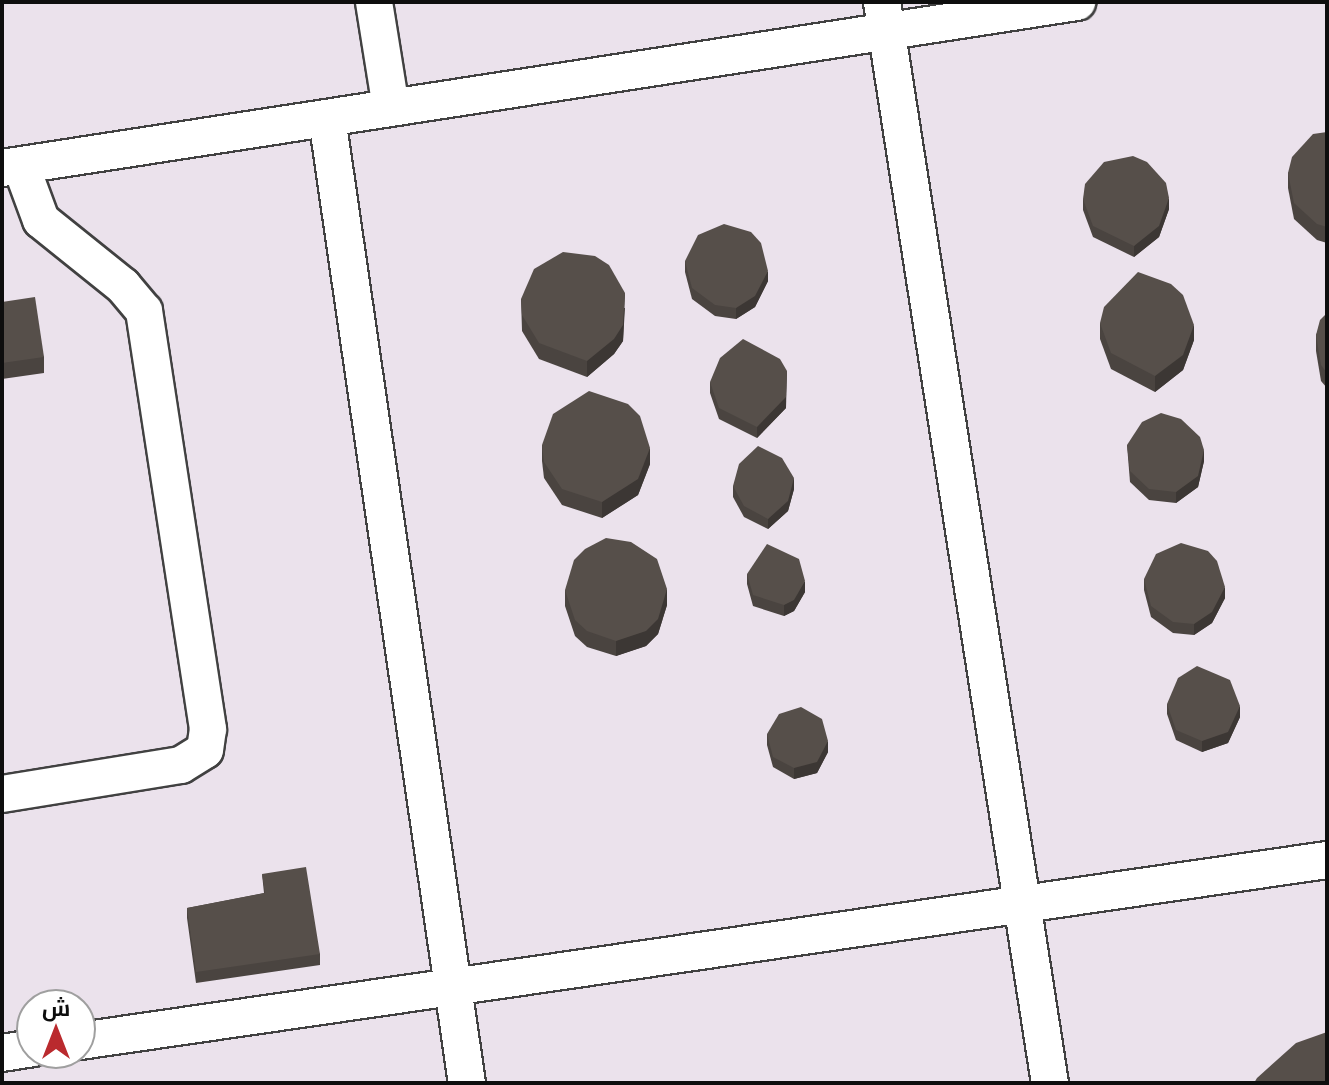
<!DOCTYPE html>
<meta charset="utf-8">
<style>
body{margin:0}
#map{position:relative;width:1329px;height:1085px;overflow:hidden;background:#fefcef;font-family:Literata,Cairo,serif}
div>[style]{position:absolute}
.industrial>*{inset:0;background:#ebe2ec}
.roads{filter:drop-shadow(2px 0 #414141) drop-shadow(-2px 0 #414141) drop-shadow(0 2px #414141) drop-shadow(0 -2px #414141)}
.minor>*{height:36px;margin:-18px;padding:0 18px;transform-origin:18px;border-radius:18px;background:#fff}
.wall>*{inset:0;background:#4a4440}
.shaded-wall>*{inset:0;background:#3c3734}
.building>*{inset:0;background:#564f4a}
span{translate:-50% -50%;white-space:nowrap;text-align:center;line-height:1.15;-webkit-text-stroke:8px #fff;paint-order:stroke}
.frame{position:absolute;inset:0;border:4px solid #0e0e0e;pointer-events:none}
.north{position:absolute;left:16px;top:989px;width:80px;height:80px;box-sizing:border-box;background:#fff;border:2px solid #9f9f9f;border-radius:50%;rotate:0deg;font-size:22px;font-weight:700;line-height:32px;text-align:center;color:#0e0e0e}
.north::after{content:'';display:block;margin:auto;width:28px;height:36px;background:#ba2a2e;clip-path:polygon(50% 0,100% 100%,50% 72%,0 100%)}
</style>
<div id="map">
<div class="industrial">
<i style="clip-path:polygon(evenodd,2px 2px,1327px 2px,1327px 1083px,2px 1083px,2px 2px,32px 1005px,80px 1005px,80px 1053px,32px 1053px,32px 1005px)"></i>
</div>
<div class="roads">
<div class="minor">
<i style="left:374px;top:2px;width:107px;rotate:80.9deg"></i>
<i style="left:882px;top:2px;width:1094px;rotate:81.17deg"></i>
<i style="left:327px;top:118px;width:975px;rotate:81.75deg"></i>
<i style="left:2px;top:168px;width:1088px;rotate:-8.78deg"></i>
<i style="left:2px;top:794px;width:181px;rotate:-9.2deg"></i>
<i style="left:181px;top:765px;width:28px;rotate:-32deg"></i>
<i style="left:205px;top:750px;width:21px;rotate:-82deg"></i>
<i style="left:208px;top:729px;width:423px;rotate:-98.7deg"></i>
<i style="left:144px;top:311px;width:33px;rotate:-130deg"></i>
<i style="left:123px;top:286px;width:105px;rotate:-141.2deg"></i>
<i style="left:41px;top:220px;width:58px;rotate:-110.3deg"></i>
<i style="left:80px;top:1041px;width:1260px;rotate:-8.26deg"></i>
<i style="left:2px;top:1053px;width:30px;rotate:-9deg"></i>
</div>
</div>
<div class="wall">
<i style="clip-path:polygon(1327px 132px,1327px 243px,1317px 240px,1294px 219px,1288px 188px,1288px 173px)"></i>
<i style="clip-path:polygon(1083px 199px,1169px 209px,1159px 237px,1134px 257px,1093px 237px,1083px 210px)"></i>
<i style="clip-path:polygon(685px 261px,768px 281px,755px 307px,736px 319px,715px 316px,692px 299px,685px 272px)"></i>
<i style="clip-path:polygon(521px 299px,625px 308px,623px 341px,614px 354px,587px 377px,539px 359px,522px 331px)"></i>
<i style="clip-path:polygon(2px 302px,44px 357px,44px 373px,2px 379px)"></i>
<i style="clip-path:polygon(1327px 313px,1327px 388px,1321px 381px,1316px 351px,1316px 335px)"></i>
<i style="clip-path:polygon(1100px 323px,1194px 340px,1183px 370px,1155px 392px,1111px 369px,1100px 339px)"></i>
<i style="clip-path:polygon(710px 382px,786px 408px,757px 438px,719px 419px,710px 393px)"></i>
<i style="clip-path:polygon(542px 445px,650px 464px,638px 495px,602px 518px,562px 505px,544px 478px,542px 461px)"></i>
<i style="clip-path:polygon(1127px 445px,1204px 461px,1198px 487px,1176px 503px,1149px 500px,1130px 482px)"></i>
<i style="clip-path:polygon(733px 486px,794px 489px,788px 511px,768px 529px,744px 517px,733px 497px)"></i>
<i style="clip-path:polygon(747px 574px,805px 592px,794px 611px,784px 616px,753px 606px,747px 584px)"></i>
<i style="clip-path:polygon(1144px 579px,1225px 598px,1212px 623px,1194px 635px,1173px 633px,1151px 617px,1144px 590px)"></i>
<i style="clip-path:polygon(565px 590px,667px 605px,658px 634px,646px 646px,616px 656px,587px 647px,575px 636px,565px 606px)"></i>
<i style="clip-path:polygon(1167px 704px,1240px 717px,1228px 743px,1202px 752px,1176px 740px,1167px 714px)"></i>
<i style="clip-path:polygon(767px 734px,828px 752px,817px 773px,794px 779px,773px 767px,767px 745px)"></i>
<i style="clip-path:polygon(262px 874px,320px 954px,320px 965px,196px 983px,187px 918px,187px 908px,264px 893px)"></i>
</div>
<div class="shaded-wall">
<i style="clip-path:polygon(1169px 198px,1169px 209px,1159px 237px,1134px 257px,1134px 246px)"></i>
<i style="clip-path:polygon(768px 271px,768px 281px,755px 307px,736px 319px,736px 308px)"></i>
<i style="clip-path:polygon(625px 293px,623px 341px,614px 354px,587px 377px,587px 361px)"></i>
<i style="clip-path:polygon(1194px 325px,1194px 340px,1183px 370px,1155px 392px,1155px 376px)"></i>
<i style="clip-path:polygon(787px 371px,786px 408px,757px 438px,757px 427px)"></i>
<i style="clip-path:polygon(650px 448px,650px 464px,638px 495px,602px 518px,602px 502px)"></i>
<i style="clip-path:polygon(1204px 450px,1204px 461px,1198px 487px,1176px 503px,1176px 492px)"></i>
<i style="clip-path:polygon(794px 478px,794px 489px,788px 511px,768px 529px,768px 519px)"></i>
<i style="clip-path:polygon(805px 581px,805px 592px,794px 611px,784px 616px,784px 605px)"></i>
<i style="clip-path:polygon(1225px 587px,1225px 598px,1212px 623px,1194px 635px,1194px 624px)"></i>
<i style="clip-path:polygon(667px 589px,667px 605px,658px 634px,646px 646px,616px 656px,616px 641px)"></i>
<i style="clip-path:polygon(1240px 706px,1240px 717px,1228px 743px,1202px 752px,1202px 741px)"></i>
<i style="clip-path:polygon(828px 741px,828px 752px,817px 773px,794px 779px,794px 768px)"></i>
</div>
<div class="building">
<i style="clip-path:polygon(1327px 132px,1327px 227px,1317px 224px,1294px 203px,1288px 173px,1292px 157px,1313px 134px)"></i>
<i style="clip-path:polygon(1133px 156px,1147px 162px,1166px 183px,1169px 198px,1159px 226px,1134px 246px,1093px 226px,1083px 199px,1085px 184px,1104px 162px)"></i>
<i style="clip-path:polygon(724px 224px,751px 232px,761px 243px,768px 271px,755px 296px,736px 308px,715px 305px,692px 288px,685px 261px,698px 235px)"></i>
<i style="clip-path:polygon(563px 252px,595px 256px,609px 265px,625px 293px,623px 325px,614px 339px,587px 361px,539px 343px,522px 315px,521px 299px,534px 269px)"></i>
<i style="clip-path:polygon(1138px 272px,1171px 284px,1183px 295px,1194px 325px,1183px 355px,1155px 376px,1111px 353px,1100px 323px,1104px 307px)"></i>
<i style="clip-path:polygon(35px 297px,44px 357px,2px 363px,2px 302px)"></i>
<i style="clip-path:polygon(1327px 313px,1327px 373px,1321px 365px,1316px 335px,1320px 320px)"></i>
<i style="clip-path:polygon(743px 339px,780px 359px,787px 371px,786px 397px,757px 427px,719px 408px,710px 382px,720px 358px)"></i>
<i style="clip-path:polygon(589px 391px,628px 404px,640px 416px,650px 448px,638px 479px,602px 502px,562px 489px,544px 462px,542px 445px,553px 414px)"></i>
<i style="clip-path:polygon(1161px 413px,1181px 419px,1200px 437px,1204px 450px,1198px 476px,1176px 492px,1149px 489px,1130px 471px,1127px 445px,1142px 422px)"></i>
<i style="clip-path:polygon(758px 446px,782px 458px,794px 478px,788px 501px,768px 519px,744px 506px,733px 486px,739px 464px)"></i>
<i style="clip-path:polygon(606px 538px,631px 542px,657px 559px,667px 589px,658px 619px,646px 631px,616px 641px,587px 631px,575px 620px,565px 590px,574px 560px,585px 549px)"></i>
<i style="clip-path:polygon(1181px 543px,1208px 551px,1217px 561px,1225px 587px,1212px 612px,1194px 624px,1173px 622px,1151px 606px,1144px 579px,1156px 554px)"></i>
<i style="clip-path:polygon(767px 544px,799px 559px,805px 581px,794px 600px,784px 605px,753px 595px,747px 574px)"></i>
<i style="clip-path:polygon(1197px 666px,1230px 680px,1240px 706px,1228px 732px,1202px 741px,1176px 730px,1167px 704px,1178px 678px)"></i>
<i style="clip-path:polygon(801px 707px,822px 719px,828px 741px,817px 762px,794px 768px,773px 757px,767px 734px,779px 714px)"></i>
<i style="clip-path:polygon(306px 867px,320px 954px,196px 972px,187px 908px,265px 893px,262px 874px)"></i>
<i style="clip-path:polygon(1327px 1032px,1327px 1083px,1254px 1083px,1257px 1078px,1296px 1043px)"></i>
</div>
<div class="frame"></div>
<div class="north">ش</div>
</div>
